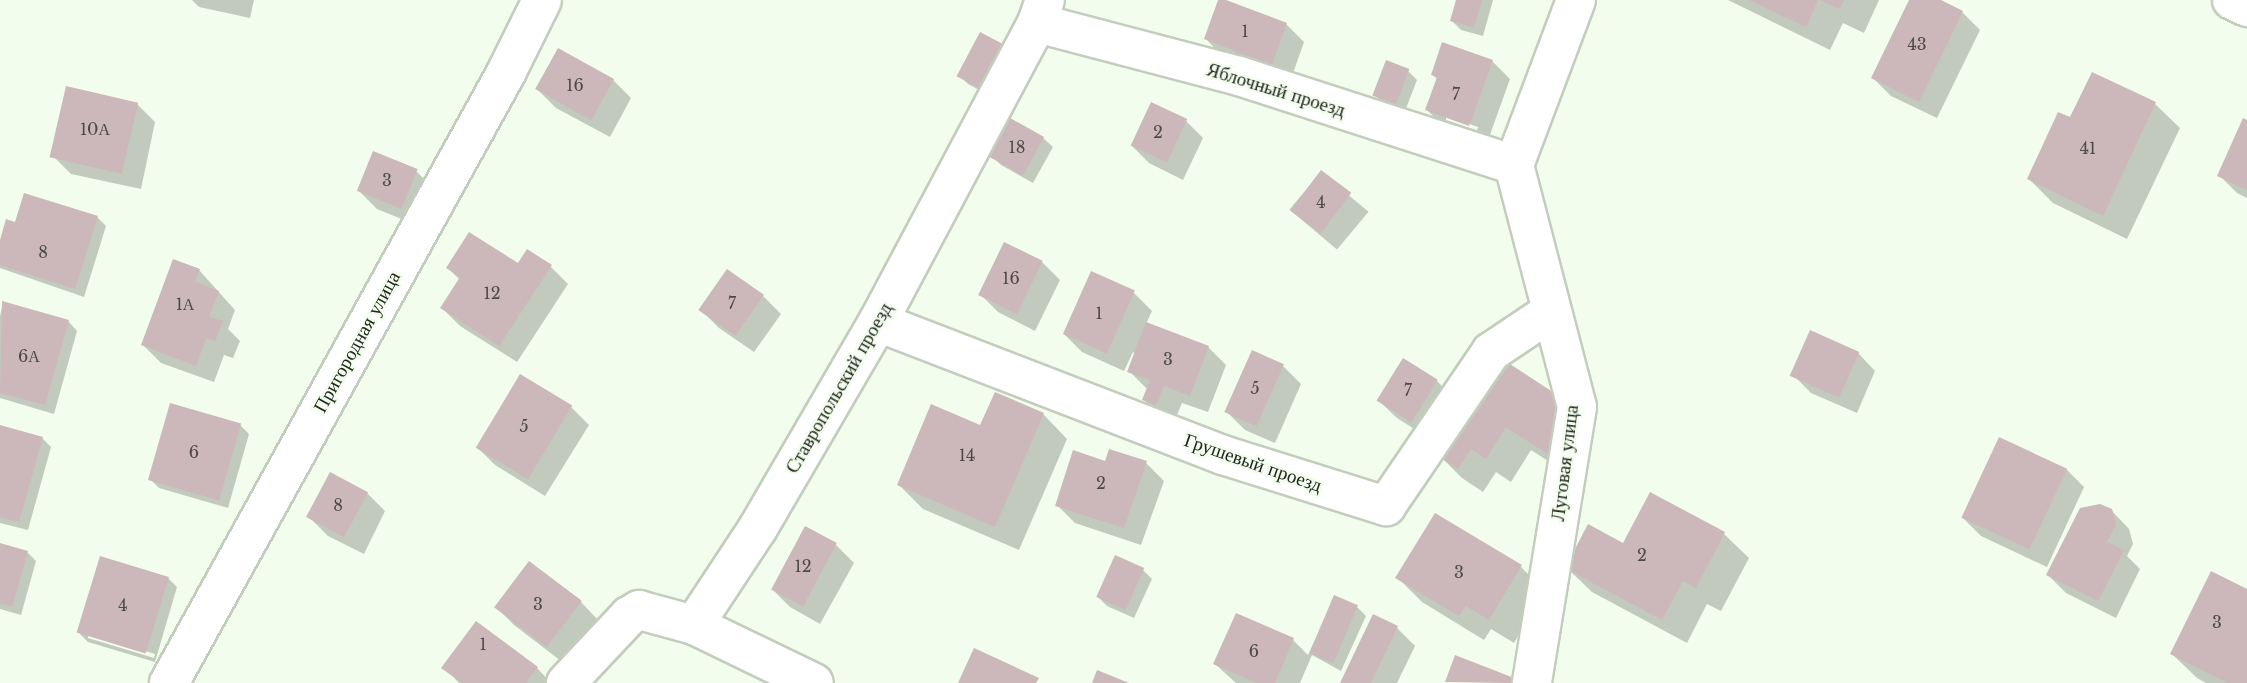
<!DOCTYPE html>
<meta charset="utf-8">
<style>
body{margin:0}
#map{position:relative;width:2247px;height:683px;overflow:hidden;background:#f2fded;font-family:"Libre Baskerville",serif}
div>[style]{position:absolute}
.shadow>*{inset:0;background:#0003;transform-origin:0 0}
.building>*{inset:0;background:#ccb7ba;transform-origin:0 0}
.roads{filter:drop-shadow(2px 0 #c3cdbd) drop-shadow(-2px 0 #c3cdbd) drop-shadow(0 2px #c3cdbd) drop-shadow(0 -2px #c3cdbd)}
.minor>*{height:38px;margin:-19px;padding:0 19px;transform-origin:19px;border-radius:19px;background:#fff}
span{translate:-50% -50%;white-space:nowrap;text-align:center;line-height:1.15;-webkit-text-stroke:5px #f2fded;paint-order:stroke}
.number-label{font-size:16px;color:#4c4a46}
.number-label span{-webkit-text-stroke-width:0}
.street-label{font-size:19px;color:#222620}
</style>
<div id="map">
<div class="shadow">
<i style="clip-path:polygon(192px 0,254px 0,250px 18px,199px 7px)"></i>
<i style="clip-path:polygon(1219px 0,1286px 24px,1304px 42px,1287px 90px,1223px 57px,1206px 39px)"></i>
<i style="clip-path:polygon(1458px 0,1493px 0,1483px 36px,1461px 30px,1452px 21px)"></i>
<i style="clip-path:polygon(1728px 0,1879px 0,1864px 33px,1843px 23px,1830px 50px)"></i>
<i style="clip-path:polygon(1911px 0,1937px 0,1962px 12px,1980px 30px,1937px 118px,1891px 96px,1873px 78px)"></i>
<i style="clip-path:polygon(980px 34px,992px 97px,968px 84px,959px 75px)"></i>
<i style="clip-path:polygon(evenodd,1492px 61px,1510px 79px,1487px 143px,1445px 128px,1427px 110px,1438px 80px,1433px 75px,1492px 61px,1446px 116px,1478px 127px,1477px 131px,1446px 120px,1446px 116px)"></i>
<i style="clip-path:polygon(1408px 71px,1417px 80px,1405px 111px,1384px 104px,1374px 94px)"></i>
<i style="clip-path:polygon(2093px 74px,2155px 104px,2180px 128px,2127px 239px,2053px 203px,2029px 179px,2071px 120px)"></i>
<i style="clip-path:polygon(613px 80px,631px 98px,610px 137px,556px 108px,538px 90px)"></i>
<i style="clip-path:polygon(137px 104px,155px 122px,141px 189px,71px 174px,53px 156px)"></i>
<i style="clip-path:polygon(1185px 120px,1203px 138px,1183px 180px,1149px 163px,1131px 145px)"></i>
<i style="clip-path:polygon(1011px 121px,1043px 138px,1053px 147px,1033px 183px,1001px 165px,992px 156px)"></i>
<i style="clip-path:polygon(2247px 122px,2247px 198px,2237px 193px,2219px 175px)"></i>
<i style="clip-path:polygon(416px 171px,434px 189px,419px 226px,377px 209px,359px 191px)"></i>
<i style="left:1321px;top:172px;width:62px;height:49px;rotate:40deg"></i>
<i style="clip-path:polygon(97px 217px,106px 226px,84px 297px,0 268px,0 245px,16px 224px)"></i>
<i style="clip-path:polygon(1042px 262px,1060px 280px,1035px 331px,998px 312px,980px 294px)"></i>
<i style="clip-path:polygon(518px 266px,550px 266px,568px 284px,517px 362px,460px 326px,442px 308px,460px 280px,448px 268px)"></i>
<i style="clip-path:polygon(199px 270px,235px 310px,228px 329px,240px 341px,233px 358px,224px 355px,214px 382px,161px 363px,143px 345px)"></i>
<i style="clip-path:polygon(1134px 293px,1152px 311px,1146px 324px,1208px 347px,1226px 365px,1208px 412px,1182px 403px,1174px 422px,1162px 418px,1144px 400px,1147px 389px,1129px 371px,1136px 354px,1133px 352px,1124px 371px,1082px 352px,1064px 334px)"></i>
<i style="clip-path:polygon(763px 296px,781px 314px,754px 352px,719px 328px,701px 310px)"></i>
<i style="clip-path:polygon(3px 303px,68px 321px,77px 331px,54px 414px,0 398px,0 316px)"></i>
<i style="clip-path:polygon(1858px 353px,1875px 371px,1857px 413px,1811px 393px,1793px 375px)"></i>
<i style="clip-path:polygon(1499px 359px,1582px 483px,1531px 450px,1511px 482px,1496px 472px,1483px 492px,1462px 478px,1438px 454px)"></i>
<i style="clip-path:polygon(1283px 366px,1301px 384px,1275px 443px,1245px 430px,1227px 412px)"></i>
<i style="clip-path:polygon(521px 376px,571px 407px,589px 425px,545px 496px,495px 465px,477px 447px)"></i>
<i style="clip-path:polygon(1437px 381px,1455px 399px,1430px 439px,1397px 418px,1379px 401px)"></i>
<i style="clip-path:polygon(1043px 414px,1067px 439px,1019px 550px,923px 509px,899px 485px)"></i>
<i style="clip-path:polygon(240px 425px,249px 434px,228px 508px,159px 488px,150px 479px)"></i>
<i style="clip-path:polygon(0 426px,42px 438px,51px 447px,28px 530px,0 523px)"></i>
<i style="clip-path:polygon(1106px 463px,1146px 463px,1164px 481px,1141px 545px,1075px 523px,1057px 505px)"></i>
<i style="clip-path:polygon(2066px 469px,2084px 487px,2047px 567px,1981px 536px,1963px 518px)"></i>
<i style="clip-path:polygon(367px 493px,385px 511px,364px 554px,328px 536px,310px 518px)"></i>
<i style="clip-path:polygon(1651px 495px,1724px 534px,1749px 558px,1721px 611px,1707px 604px,1687px 643px,1592px 592px,1567px 568px,1624px 545px)"></i>
<i style="clip-path:polygon(2111px 510px,2129px 529px,2133px 544px,2127px 556px,2140px 569px,2116px 618px,2066px 593px,2048px 575px)"></i>
<i style="clip-path:polygon(0 544px,27px 552px,36px 561px,21px 615px,0 609px)"></i>
<i style="clip-path:polygon(836px 545px,854px 563px,820px 624px,790px 607px,772px 589px)"></i>
<i style="clip-path:polygon(1521px 567px,1545px 591px,1514px 643px,1491px 629px,1484px 640px,1422px 602px,1398px 578px)"></i>
<i style="clip-path:polygon(1143px 570px,1152px 579px,1134px 618px,1107px 606px,1098px 597px)"></i>
<i style="clip-path:polygon(evenodd,168px 578px,177px 587px,155px 662px,88px 642px,79px 633px,168px 578px,88px 634px,155px 654px,154px 658px,88px 638px,88px 634px)"></i>
<i style="clip-path:polygon(2247px 591px,2247px 683px,2206px 683px,2197px 678px,2172px 654px)"></i>
<i style="clip-path:polygon(1335px 597px,1357px 607px,1366px 616px,1341px 671px,1312px 655px,1300px 683px,1236px 683px,1215px 664px,1293px 640px,1308px 655px)"></i>
<i style="clip-path:polygon(581px 602px,598px 620px,565px 664px,514px 625px,496px 607px)"></i>
<i style="clip-path:polygon(1374px 617px,1397px 628px,1415px 646px,1397px 683px,1342px 683px)"></i>
<i style="clip-path:polygon(444px 667px,537px 668px,551px 683px,459px 683px)"></i>
<i style="clip-path:polygon(1513px 679px,1517px 683px,1447px 681px)"></i>
</div>
<div class="building">
<i style="clip-path:polygon(1218px 0,1226px 0,1287px 23px,1269px 73px,1232px 60px,1236px 51px,1204px 39px)"></i>
<i style="clip-path:polygon(1456px 0,1482px 0,1474px 28px,1450px 21px)"></i>
<i style="clip-path:polygon(1749px 0,1818px 0,1806px 27px)"></i>
<i style="clip-path:polygon(1820px 0,1844px 0,1839px 9px)"></i>
<i style="clip-path:polygon(1909px 0,1941px 0,1963px 11px,1919px 102px,1871px 78px)"></i>
<i style="left:980px;top:32px;width:30px;height:50px;rotate:28deg"></i>
<i style="clip-path:polygon(1442px 42px,1493px 60px,1469px 126px,1425px 110px,1437px 77px,1431px 75px)"></i>
<i style="left:558px;top:48px;width:64px;height:47px;rotate:29deg"></i>
<i style="left:1386px;top:60px;width:25px;height:38px;rotate:21deg"></i>
<i style="clip-path:polygon(2092px 72px,2156px 102px,2103px 216px,2027px 179px,2058px 112px,2070px 117px)"></i>
<i style="left:66px;top:86px;width:74px;height:73px;rotate:13deg"></i>
<i style="left:1151px;top:102px;width:40px;height:48px;rotate:25deg"></i>
<i style="left:1010px;top:118px;width:39px;height:44px;rotate:29deg"></i>
<i style="clip-path:polygon(2243px 118px,2247px 120px,2247px 190px,2217px 176px)"></i>
<i style="left:373px;top:151px;width:48px;height:43px;rotate:22deg"></i>
<i style="left:1321px;top:170px;width:38px;height:51px;rotate:37deg"></i>
<i style="clip-path:polygon(24px 193px,98px 216px,75px 289px,0 265px,0 240px,6px 219px,15px 222px)"></i>
<i style="clip-path:polygon(469px 232px,518px 263px,527px 249px,552px 265px,499px 346px,440px 308px,460px 277px,446px 268px)"></i>
<i style="left:1004px;top:242px;width:43px;height:59px;rotate:26deg"></i>
<i style="clip-path:polygon(173px 259px,200px 269px,195px 282px,219px 291px,209px 317px,223px 321px,215px 341px,206px 338px,196px 366px,141px 345px)"></i>
<i style="left:727px;top:269px;width:45px;height:50px;rotate:35deg"></i>
<i style="left:1091px;top:271px;width:48px;height:69px;rotate:24deg"></i>
<i style="clip-path:polygon(2px 301px,69px 320px,45px 405px,0 393px)"></i>
<i style="clip-path:polygon(1146px 322px,1209px 346px,1190px 396px,1164px 386px,1156px 405px,1142px 400px,1150px 380px,1127px 372px)"></i>
<i style="left:1810px;top:330px;width:54px;height:50px;rotate:24deg"></i>
<i style="left:1252px;top:350px;width:35px;height:68px;rotate:24deg"></i>
<i style="clip-path:polygon(1499px 357px,1568px 402px,1557px 460px,1506px 427px,1486px 459px,1471px 449px,1458px 469px,1435px 454px)"></i>
<i style="left:1403px;top:358px;width:41px;height:50px;rotate:32deg"></i>
<i style="left:520px;top:374px;width:61px;height:86px;rotate:31deg"></i>
<i style="clip-path:polygon(995px 392px,1044px 413px,995px 527px,897px 485px,931px 404px,980px 425px)"></i>
<i style="left:170px;top:403px;width:74px;height:80px;rotate:16deg"></i>
<i style="clip-path:polygon(0 425px,43px 437px,19px 522px,0 517px)"></i>
<i style="left:1999px;top:437px;width:75px;height:89px;rotate:25deg"></i>
<i style="clip-path:polygon(1109px 449px,1147px 461px,1124px 528px,1055px 506px,1073px 450px,1105px 461px)"></i>
<i style="left:330px;top:472px;width:43px;height:51px;rotate:28deg"></i>
<i style="clip-path:polygon(1650px 492px,1725px 532px,1696px 588px,1683px 581px,1662px 620px,1565px 568px,1588px 524px,1623px 543px)"></i>
<i style="clip-path:polygon(2100px 504px,2112px 509px,2116px 525px,2107px 542px,2124px 550px,2098px 601px,2046px 575px,2080px 508px)"></i>
<i style="clip-path:polygon(1435px 513px,1522px 565px,1489px 620px,1466px 606px,1459px 616px,1395px 578px)"></i>
<i style="left:805px;top:526px;width:36px;height:72px;rotate:28deg"></i>
<i style="clip-path:polygon(0 543px,28px 551px,12px 607px,0 603px)"></i>
<i style="left:1115px;top:555px;width:32px;height:46px;rotate:24deg"></i>
<i style="left:100px;top:556px;width:72px;height:80px;rotate:17deg"></i>
<i style="left:529px;top:561px;width:66px;height:58px;rotate:37deg"></i>
<i style="clip-path:polygon(2211px 571px,2247px 589px,2247px 683px,2228px 683px,2170px 654px)"></i>
<i style="left:1334px;top:595px;width:26px;height:63px;rotate:23deg"></i>
<i style="clip-path:polygon(1236px 613px,1294px 638px,1275px 683px,1257px 683px,1213px 664px)"></i>
<i style="clip-path:polygon(1373px 614px,1398px 626px,1371px 683px,1340px 683px)"></i>
<i style="clip-path:polygon(476px 621px,538px 667px,526px 683px,462px 683px,441px 668px)"></i>
<i style="clip-path:polygon(974px 648px,1039px 678px,1036px 683px,958px 683px)"></i>
<i style="clip-path:polygon(1455px 655px,1514px 678px,1512px 683px,1445px 682px)"></i>
<i style="clip-path:polygon(1097px 670px,1129px 683px,1092px 683px)"></i>
</div>
<div class="roads">
<div class="minor">
<i style="left:2232px;top:0;width:17px;rotate:25deg"></i>
<i style="left:1037px;top:23px;width:209px;rotate:14.7deg"></i>
<i style="left:1239px;top:76px;width:289px;rotate:17.9deg"></i>
<i style="left:1514px;top:165px;width:250px;rotate:75.4deg"></i>
<i style="left:1577px;top:407px;width:280px;rotate:99.3deg"></i>
<i style="left:1514px;top:165px;width:176px;rotate:-69.4deg"></i>
<i style="left:878px;top:322px;width:370px;rotate:21.1deg"></i>
<i style="left:1223px;top:455px;width:171px;rotate:17.4deg"></i>
<i style="left:1386px;top:506px;width:186px;rotate:-55.7deg"></i>
<i style="left:1491px;top:352px;width:73px;rotate:-33.9deg"></i>
<i style="left:694px;top:625px;width:133px;rotate:25.8deg"></i>
<i style="left:169px;top:683px;width:697px;rotate:-61.08deg"></i>
<i style="left:506px;top:73px;width:81px;rotate:-63.7deg"></i>
<i style="left:566px;top:683px;width:92px;rotate:-46.8deg"></i>
<i style="left:629px;top:616px;width:12px;rotate:-31deg"></i>
<i style="left:639px;top:610px;width:57px;rotate:15.3deg"></i>
<i style="left:694px;top:625px;width:116px;rotate:-56.6deg"></i>
<i style="left:758px;top:528px;width:238px;rotate:-59.8deg"></i>
<i style="left:878px;top:322px;width:339px;rotate:-62deg"></i>
<i style="left:1037px;top:23px;width:24px;rotate:-71deg"></i>
</div>
</div>
<div class="number-label">
<span style="left:1245px;top:31px">1</span>
<span style="left:1917px;top:44px">43</span>
<span style="left:575px;top:85px">16</span>
<span style="left:1456px;top:94px">7</span>
<span style="left:95px;top:129px">10А</span>
<span style="left:1158px;top:132px">2</span>
<span style="left:1017px;top:147px">18</span>
<span style="left:2088px;top:148px">41</span>
<span style="left:387px;top:180px">3</span>
<span style="left:1321px;top:202px">4</span>
<span style="left:43px;top:252px">8</span>
<span style="left:1011px;top:278px">16</span>
<span style="left:492px;top:293px">12</span>
<span style="left:732px;top:303px">7</span>
<span style="left:185px;top:304px">1А</span>
<span style="left:1099px;top:313px">1</span>
<span style="left:29px;top:356px">6А</span>
<span style="left:1168px;top:359px">3</span>
<span style="left:1255px;top:388px">5</span>
<span style="left:1408px;top:390px">7</span>
<span style="left:524px;top:426px">5</span>
<span style="left:194px;top:452px">6</span>
<span style="left:967px;top:455px">14</span>
<span style="left:1101px;top:483px">2</span>
<span style="left:338px;top:505px">8</span>
<span style="left:1642px;top:555px">2</span>
<span style="left:803px;top:566px">12</span>
<span style="left:1459px;top:572px">3</span>
<span style="left:538px;top:604px">3</span>
<span style="left:123px;top:605px">4</span>
<span style="left:2217px;top:622px">3</span>
<span style="left:483px;top:644px">1</span>
<span style="left:1254px;top:651px">6</span>
</div>
<div class="street-label">
<span style="left:1276px;top:90px;rotate:17deg">Яблочный проезд</span>
<span style="left:357px;top:342px;rotate:-61deg">Пригородная улица</span>
<span style="left:839px;top:388px;rotate:-60deg">Ставропольский проезд</span>
<span style="left:1253px;top:463px;rotate:19deg">Грушевый проезд</span>
<span style="left:1565px;top:463px;rotate:-83deg">Луговая улица</span>
</div>
</div>
